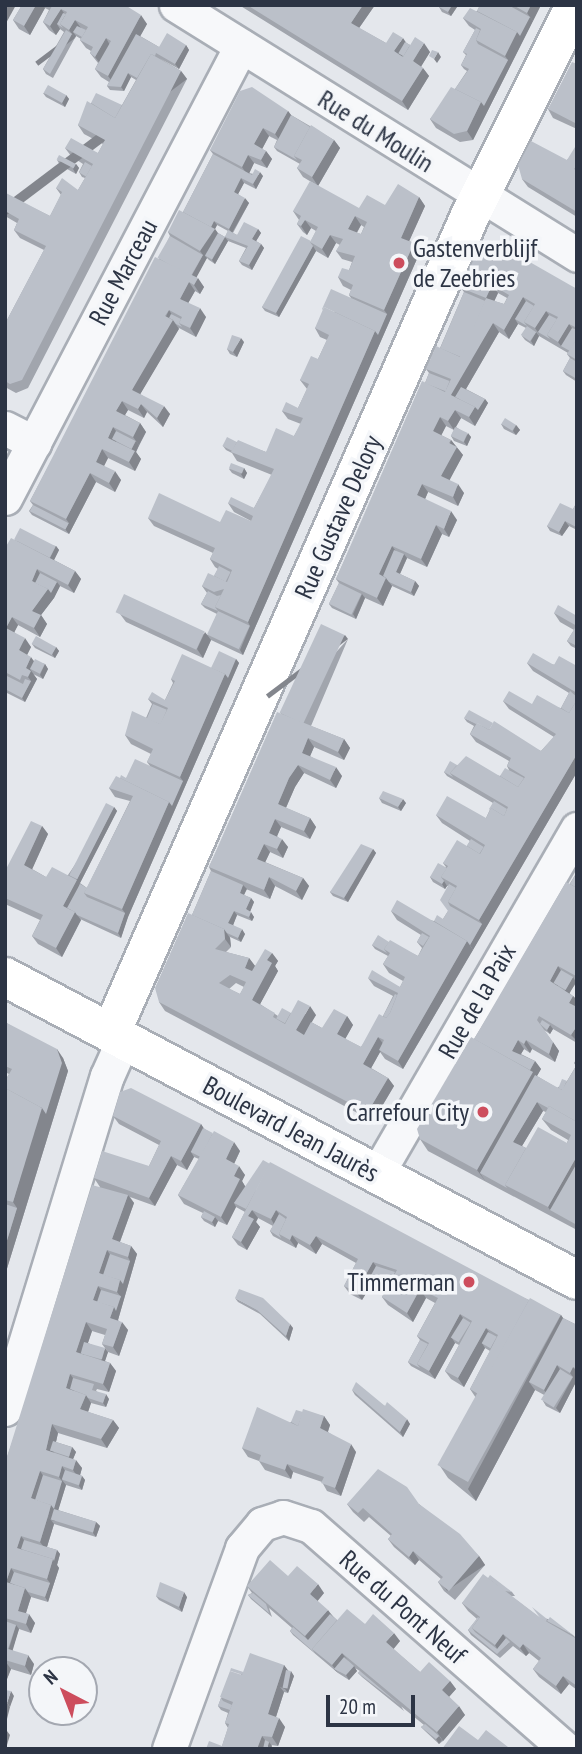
<!DOCTYPE html>
<meta charset="utf-8">
<style>
body{margin:0}
#map{position:relative;width:582px;height:1754px;overflow:hidden;background:#e4e7ec;font-family:"PT Sans Narrow",sans-serif}
div>[style]{position:absolute}
.roads{filter:drop-shadow(2px 0 #a9aeb6) drop-shadow(-2px 0 #a9aeb6) drop-shadow(0 2px #a9aeb6) drop-shadow(0 -2px #a9aeb6)}
.street>*{height:33px;margin:-16.5px;padding:0 16.5px;transform-origin:16.5px;border-radius:16.5px;background:#f7f8fa}
.secondary>*{height:38px;margin:-19px;padding:0 19px;transform-origin:19px;border-radius:19px;background:#fff}
.wall>*{inset:0;background:#a1a5ad}
.shaded-wall>*{inset:0;background:#83868d;transform-origin:0 0}
.building>*{inset:0;background:#bbc0c9;transform-origin:0 0}
.dots>*{width:19px;height:19px;translate:-50% -50%;box-sizing:border-box;border:4px solid #f4f6f9;border-radius:50%}
span{translate:-50% -50%;white-space:nowrap;text-align:center;line-height:1.15;-webkit-text-stroke:7px #f4f6f9;paint-order:stroke}
.street-label{font-size:26px;color:#2c3444}
.poi-label{font-size:26px;color:#2c3444}
.left{translate:0 -50%;text-align:left}
.right{translate:-100% -50%;text-align:right}
.frame{position:absolute;inset:0;border:7px solid #2c3444;pointer-events:none}
.north{position:absolute;left:28px;top:1656px;width:70px;height:70px;box-sizing:border-box;background:#f4f6f9;border:2px solid #a4a8b1;border-radius:50%;rotate:318deg;font-size:19px;font-weight:700;line-height:28px;text-align:center;color:#2c3444}
.north::after{content:'';display:block;margin:auto;width:24px;height:32px;background:#cd4d5d;clip-path:polygon(50% 0,100% 100%,50% 72%,0 100%)}
.scale{position:absolute;left:326px;top:1695px;width:89px;height:32px;box-sizing:border-box;border:4px solid #2c3444;border-top:0;padding-left:9px;font-size:21px;line-height:24px;white-space:nowrap;color:#2c3444;-webkit-text-stroke:5px #f4f6f9;paint-order:stroke}
</style>
<div id="map">
<div class="roads">
<div class="street">
<i style="left:176px;top:5px;width:473px;rotate:31.9deg"></i>
<i style="left:5px;top:428px;width:33px;rotate:27deg"></i>
<i style="left:5px;top:498px;width:510px;rotate:-62.43deg"></i>
<i style="left:377px;top:1174px;width:399px;rotate:-59.9deg"></i>
<i style="left:5px;top:1409px;width:348px;rotate:-73deg"></i>
<i style="left:107px;top:1076px;width:39px;rotate:-66deg"></i>
<i style="left:169px;top:1749px;width:214px;rotate:-70deg"></i>
<i style="left:242px;top:1548px;width:31px;rotate:-50deg"></i>
<i style="left:262px;top:1524px;width:22px;rotate:-18deg"></i>
<i style="left:283px;top:1517px;width:29px;rotate:18deg"></i>
<i style="left:311px;top:1526px;width:339px;rotate:41.2deg"></i>
</div>
<div class="secondary">
<i style="left:5px;top:977px;width:647px;rotate:27.91deg"></i>
<i style="left:111px;top:1033px;width:888px;rotate:-66.29deg"></i>
<i style="left:468px;top:220px;width:240px;rotate:-63.5deg"></i>
</div>
</div>
<div class="wall">
<i style="clip-path:polygon(22px 5px,125px 5px,147px 24px,140px 36px,159px 47px,186px 45px,189px 50px,179px 69px,159px 58px,181px 71px,187px 79px,28px 388px,16px 393px,5px 387px,5px 319px,7px 320px,44px 250px,20px 238px,14px 230px,17px 223px,5px 216px,5px 194px,50px 216px,61px 195px,56px 188px,78px 190px,85px 178px,82px 177px,79px 172px,83px 164px,71px 156px,65px 148px,98px 153px,103px 144px,84px 134px,78px 125px,91px 103px,122px 105px,136px 80px,131px 77px,124px 91px,110px 90px,107px 86px,109px 82px,101px 77px,95px 69px,98px 63px,90px 53px,91px 51px,86px 48px,80px 40px,81px 39px,76px 36px,53px 78px,46px 74px,43px 69px,64px 32px,60px 29px,56px 35px,49px 30px,43px 22px,49px 10px,45px 8px,30px 35px,19px 29px,13px 20px)"></i>
<i style="clip-path:polygon(239px 5px,375px 5px,359px 28px,386px 43px,405px 42px,410px 45px,430px 52px,421px 66px,429px 76px,408px 110px)"></i>
<i style="clip-path:polygon(440px 5px,457px 5px,457px 7px,451px 16px,442px 12px,439px 7px)"></i>
<i style="clip-path:polygon(480px 5px,541px 5px,473px 140px,460px 142px,436px 128px,430px 119px,455px 89px,467px 71px,464px 69px,461px 65px,466px 55px,463px 52px,475px 30px,469px 26px,463px 18px,477px 11px)"></i>
<i style="clip-path:polygon(577px 64px,577px 129px,553px 118px,548px 109px)"></i>
<i style="clip-path:polygon(43px 93px,66px 95px,69px 99px,65px 107px,46px 97px)"></i>
<i style="clip-path:polygon(evenodd,288px 111px,291px 115px,334px 140px,340px 148px,318px 186px,303px 177px,297px 168px,300px 164px,277px 151px,274px 147px,277px 140px,269px 136px,262px 149px,266px 151px,272px 159px,267px 168px,254px 163px,249px 173px,263px 176px,256px 189px,244px 183px,238px 194px,249px 203px,233px 233px,237px 235px,258px 229px,261px 233px,256px 241px,261px 244px,264px 248px,252px 270px,242px 265px,239px 261px,246px 248px,228px 241px,215px 264px,209px 260px,207px 258px,206px 259px,196px 277px,204px 287px,200px 294px,195px 291px,188px 303px,206px 317px,196px 337px,179px 328px,140px 394px,170px 414px,163px 427px,147px 412px,144px 418px,128px 410px,125px 415px,140px 423px,146px 432px,136px 452px,141px 459px,135px 471px,108px 458px,104px 466px,121px 480px,115px 492px,96px 482px,69px 534px,32px 515px,29px 511px,33px 505px,30px 501px,159px 259px,170px 236px,168px 232px,183px 212px,213px 154px,210px 150px,288px 111px,217px 225px,228px 231px,225px 237px,218px 233px,215px 229px,217px 225px)"></i>
<i style="clip-path:polygon(577px 149px,577px 217px,528px 187px,522px 179px,567px 160px)"></i>
<i style="clip-path:polygon(57px 160px,76px 164px,79px 168px,76px 174px,60px 165px)"></i>
<i style="clip-path:polygon(evenodd,419px 197px,425px 206px,409px 241px,414px 243px,420px 252px,243px 655px,211px 640px,203px 658px,126px 622px,120px 614px,208px 635px,217px 614px,205px 608px,201px 604px,207px 593px,202px 586px,214px 576px,218px 569px,215px 567px,210px 559px,213px 553px,154px 526px,148px 518px,220px 522px,251px 521px,234px 512px,228px 503px,254px 508px,272px 475px,237px 461px,232px 453px,226px 450px,223px 446px,237px 442px,266px 452px,294px 436px,301px 424px,288px 419px,282px 411px,298px 408px,307px 389px,300px 380px,318px 359px,327px 340px,320px 337px,315px 328px,351px 298px,349px 295px,351px 290px,343px 286px,338px 277px,349px 270px,352px 262px,342px 259px,336px 251px,340px 245px,336px 243px,328px 258px,316px 251px,279px 317px,265px 311px,262px 307px,311px 241px,316px 231px,311px 228px,307px 235px,303px 232px,297px 224px,299px 220px,293px 211px,359px 208px,385px 205px,419px 197px,361px 225px,364px 227px,361px 234px,357px 233px,361px 225px)"></i>
<i style="clip-path:polygon(evenodd,480px 245px,577px 289px,577px 382px,566px 375px,563px 371px,570px 358px,567px 354px,568px 353px,539px 336px,534px 346px,525px 340px,522px 336px,526px 328px,518px 324px,509px 339px,499px 332px,466px 389px,485px 399px,488px 403px,475px 426px,461px 418px,456px 427px,471px 437px,467px 446px,454px 441px,451px 436px,454px 430px,446px 426px,441px 435px,451px 440px,463px 455px,449px 480px,464px 493px,458px 506px,428px 492px,425px 499px,457px 520px,449px 537px,442px 534px,427px 567px,407px 558px,400px 574px,415px 581px,419px 586px,414px 596px,392px 586px,383px 606px,365px 598px,356px 619px,332px 608px,329px 604px,339px 583px,336px 579px,425px 383px,429px 373px,426px 369px,440px 348px,464px 292px,461px 288px,480px 245px,498px 293px,507px 298px,504px 304px,494px 301px,498px 293px)"></i>
<i style="clip-path:polygon(244px 342px,237px 357px,230px 354px,227px 349px)"></i>
<i style="clip-path:polygon(501px 424px,516px 425px,520px 430px,516px 435px,504px 429px)"></i>
<i style="clip-path:polygon(244px 468px,247px 473px,244px 479px,232px 473px,229px 469px)"></i>
<i style="clip-path:polygon(577px 502px,577px 530px,569px 526px,562px 536px,550px 531px,547px 526px,573px 509px)"></i>
<i style="clip-path:polygon(14px 540px,56px 546px,59px 550px,54px 560px,75px 571px,81px 579px,74px 593px,60px 586px,54px 598px,41px 615px,47px 624px,40px 637px,18px 625px,14px 632px,31px 647px,27px 655px,34px 661px,45px 664px,48px 669px,43px 679px,33px 674px,37px 679px,25px 702px,5px 692px,5px 548px)"></i>
<i style="clip-path:polygon(554px 613px,577px 616px,577px 649px,571px 646px,567px 641px,574px 630px,560px 622px)"></i>
<i style="clip-path:polygon(evenodd,348px 639px,311px 726px,344px 739px,350px 748px,344px 760px,314px 747px,310px 756px,342px 776px,336px 788px,304px 773px,295px 787px,286px 808px,310px 818px,316px 827px,310px 839px,281px 827px,277px 836px,288px 847px,283px 858px,270px 852px,265px 862px,303px 878px,309px 886px,302px 900px,275px 886px,270px 899px,246px 889px,244px 895px,251px 898px,254px 902px,250px 912px,254px 917px,252px 921px,237px 915px,233px 925px,245px 934px,241px 942px,230px 937px,231px 947px,226px 952px,249px 958px,255px 966px,272px 953px,278px 961px,275px 966px,278px 971px,260px 1004px,278px 1016px,291px 1013px,316px 1015px,311px 1022px,322px 1028px,347px 1016px,353px 1025px,345px 1039px,361px 1047px,383px 1016px,393px 996px,374px 986px,368px 978px,400px 987px,403px 981px,389px 973px,383px 964px,388px 956px,375px 949px,372px 945px,389px 942px,418px 956px,422px 948px,417px 942px,421px 935px,397px 920px,391px 911px,434px 921px,443px 919px,448px 911px,448px 886px,447px 886px,445px 889px,433px 882px,430px 877px,446px 867px,443px 863px,467px 846px,470px 841px,442px 823px,436px 815px,486px 818px,493px 803px,447px 776px,444px 772px,457px 765px,500px 776px,509px 770px,507px 766px,509px 761px,476px 742px,470px 734px,474px 726px,467px 722px,464px 718px,541px 751px,554px 737px,509px 709px,503px 701px,561px 708px,569px 693px,533px 671px,527px 663px,577px 666px,577px 772px,403px 1069px,385px 1059px,380px 1052px,371px 1068px,388px 1078px,394px 1086px,378px 1113px,365px 1117px,165px 1011px,159px 1002px,192px 915px,211px 871px,209px 867px,281px 713px,348px 639px,236px 983px,244px 987px,240px 994px,229px 989px,236px 983px)"></i>
<i style="clip-path:polygon(32px 644px,56px 647px,59px 651px,55px 658px,35px 648px)"></i>
<i style="clip-path:polygon(236px 659px,239px 663px,128px 917px,121px 938px,80px 919px,81px 920px,62px 957px,38px 944px,32px 936px,40px 920px,5px 904px,5px 871px,42px 826px,48px 834px,32px 869px,46px 877px,68px 875px,114px 807px,117px 811px,80px 883px,87px 888px,130px 801px,115px 797px,109px 788px,120px 778px,126px 778px,150px 766px,147px 762px,151px 754px,131px 744px,125px 735px,146px 718px,152px 704px,148px 699px,165px 700px,173px 683px,171px 679px,211px 668px)"></i>
<i style="clip-path:polygon(379px 798px,406px 803px,401px 811px,382px 803px)"></i>
<i style="clip-path:polygon(373px 849px,376px 853px,348px 902px,333px 896px,330px 892px)"></i>
<i style="clip-path:polygon(evenodd,577px 872px,577px 982px,569px 993px,573px 996px,577px 1000px,577px 1043px,553px 1029px,550px 1034px,544px 1030px,559px 1051px,555px 1062px,532px 1049px,530px 1053px,524px 1049px,521px 1054px,535px 1061px,541px 1069px,537px 1076px,557px 1088px,567px 1081px,576px 1066px,574px 1063px,577px 1058px,577px 1230px,428px 1151px,420px 1139px,474px 1039px,577px 872px,543px 1111px,546px 1112px,542px 1119px,551px 1130px,568px 1140px,567px 1143px,526px 1148px,522px 1146px,543px 1111px)"></i>
<i style="clip-path:polygon(5px 1022px,63px 1058px,68px 1071px,5px 1275px,5px 1081px,9px 1074px,5px 1072px)"></i>
<i style="clip-path:polygon(113px 1116px,201px 1124px,203px 1128px,240px 1151px,234px 1164px,245px 1175px,242px 1181px,245px 1186px,529px 1300px,561px 1315px,563px 1318px,577px 1325px,577px 1380px,560px 1413px,546px 1406px,543px 1401px,546px 1396px,535px 1390px,476px 1501px,448px 1478px,440px 1466px,476px 1398px,470px 1389px,490px 1351px,485px 1348px,464px 1387px,451px 1379px,445px 1371px,459px 1345px,455px 1343px,435px 1379px,411px 1366px,408px 1362px,420px 1340px,417px 1336px,435px 1303px,426px 1298px,413px 1322px,388px 1305px,382px 1297px,386px 1289px,373px 1282px,362px 1300px,350px 1294px,344px 1286px,356px 1263px,322px 1244px,316px 1254px,298px 1243px,296px 1248px,273px 1236px,270px 1231px,273px 1226px,258px 1218px,256px 1222px,260px 1227px,247px 1250px,238px 1245px,232px 1237px,245px 1212px,236px 1207px,227px 1225px,218px 1221px,215px 1227px,204px 1221px,201px 1217px,203px 1213px,184px 1204px,178px 1195px,199px 1159px,194px 1157px,187px 1170px,177px 1165px,155px 1206px,130px 1197px,134px 1203px,120px 1242px,131px 1246px,137px 1254px,118px 1320px,128px 1330px,119px 1356px,108px 1352px,102px 1344px,105px 1335px,92px 1331px,88px 1343px,108px 1352px,105px 1361px,110px 1363px,116px 1371px,109px 1392px,97px 1389px,96px 1391px,109px 1399px,106px 1407px,91px 1403px,88px 1412px,113px 1420px,119px 1428px,107px 1448px,58px 1433px,56px 1442px,72px 1447px,76px 1452px,73px 1459px,82px 1468px,80px 1475px,82px 1476px,85px 1480px,82px 1490px,66px 1485px,58px 1510px,96px 1522px,100px 1526px,96px 1537px,54px 1524px,47px 1547px,57px 1550px,60px 1554px,57px 1565px,59px 1568px,48px 1602px,31px 1597px,26px 1613px,35px 1623px,31px 1633px,19px 1629px,12px 1650px,34px 1664px,31px 1675px,11px 1669px,7px 1679px,5px 1678px,5px 1463px,100px 1187px,94px 1178px,149px 1166px,159px 1145px,119px 1124px)"></i>
<i style="clip-path:polygon(235px 1298px,293px 1328px,289px 1341px,260px 1314px,238px 1302px)"></i>
<i style="clip-path:polygon(352px 1390px,385px 1406px,410px 1424px,403px 1437px,355px 1395px)"></i>
<i style="clip-path:polygon(303px 1412px,324px 1416px,330px 1425px,328px 1432px,356px 1452px,341px 1496px,327px 1491px,322px 1482px,293px 1472px,291px 1479px,265px 1470px,259px 1461px,248px 1457px,242px 1448px,291px 1422px)"></i>
<i style="clip-path:polygon(347px 1504px,419px 1504px,479px 1556px,485px 1565px,455px 1600px,444px 1591px,438px 1582px,441px 1579px,419px 1560px,415px 1565px,394px 1547px,388px 1539px,391px 1536px,369px 1517px,364px 1522px,353px 1512px)"></i>
<i style="clip-path:polygon(288px 1576px,324px 1593px,317px 1601px,337px 1620px,365px 1624px,400px 1641px,393px 1649px,420px 1672px,450px 1681px,456px 1689px,449px 1697px,465px 1715px,443px 1741px,439px 1744px,425px 1731px,421px 1727px,424px 1725px,391px 1698px,401px 1706px,404px 1711px,362px 1677px,358px 1673px,360px 1671px,355px 1668px,357px 1671px,349px 1680px,338px 1673px,293px 1635px,290px 1631px,292px 1628px,269px 1608px,272px 1617px,251px 1599px,248px 1595px,252px 1593px,247px 1586px)"></i>
<i style="clip-path:polygon(488px 1578px,512px 1592px,515px 1596px,511px 1596px,540px 1618px,548px 1619px,573px 1635px,577px 1639px,577px 1690px,569px 1684px,561px 1694px,539px 1677px,533px 1669px,539px 1661px,529px 1653px,526px 1656px,513px 1646px,500px 1658px,471px 1635px,468px 1630px,477px 1619px,468px 1611px,462px 1603px)"></i>
<i style="clip-path:polygon(156px 1596px,187px 1597px,182px 1612px,159px 1600px)"></i>
<i style="clip-path:polygon(284px 1665px,287px 1670px,294px 1676px,288px 1693px,284px 1692px,276px 1717px,285px 1727px,278px 1746px,271px 1745px,272px 1746px,222px 1746px,228px 1728px,225px 1723px,228px 1713px,221px 1710px,218px 1706px,221px 1698px,243px 1672px)"></i>
</div>
<div class="shaded-wall">
<i style="clip-path:polygon(6px 5px,16px 5px,5px 25px,5px 6px)"></i>
<i style="clip-path:polygon(36px 5px,43px 5px,45px 8px,30px 35px,24px 26px)"></i>
<i style="clip-path:polygon(363px 5px,375px 5px,357px 31px,351px 23px)"></i>
<i style="clip-path:polygon(452px 5px,457px 5px,457px 7px,451px 16px,448px 12px)"></i>
<i style="clip-path:polygon(531px 5px,541px 5px,533px 21px,527px 13px)"></i>
<i style="clip-path:polygon(61px 9px,67px 17px,57px 24px,60px 29px,56px 35px,50px 26px)"></i>
<i style="clip-path:polygon(141px 15px,147px 24px,114px 84px,108px 76px)"></i>
<i style="clip-path:polygon(530px 17px,533px 21px,473px 140px,467px 131px,481px 102px,508px 60px,505px 56px,517px 32px)"></i>
<i style="clip-path:polygon(75px 20px,81px 28px,73px 32px,76px 36px,75px 38px,69px 30px)"></i>
<i style="left:72px;top:34px;width:5px;height:46px;rotate:53deg"></i>
<i style="clip-path:polygon(106px 38px,111px 47px,101px 65px,95px 57px)"></i>
<i style="clip-path:polygon(403px 38px,409px 47px,401px 58px,394px 51px)"></i>
<i style="clip-path:polygon(424px 43px,430px 52px,419px 70px,413px 61px)"></i>
<i style="clip-path:polygon(186px 45px,189px 50px,179px 69px,175px 64px)"></i>
<i style="clip-path:polygon(438px 52px,441px 57px,437px 63px,434px 59px)"></i>
<i style="clip-path:polygon(423px 68px,429px 76px,408px 110px,402px 101px)"></i>
<i style="left:181px;top:71px;width:10px;height:348px;rotate:53deg"></i>
<i style="clip-path:polygon(128px 73px,131px 77px,124px 91px,121px 87px)"></i>
<i style="clip-path:polygon(66px 95px,69px 99px,65px 107px,62px 103px)"></i>
<i style="clip-path:polygon(288px 111px,294px 119px,281px 142px,275px 134px)"></i>
<i style="clip-path:polygon(263px 128px,269px 136px,260px 153px,254px 144px)"></i>
<i style="clip-path:polygon(334px 140px,340px 148px,318px 186px,312px 177px)"></i>
<i style="clip-path:polygon(266px 151px,272px 159px,267px 168px,261px 160px)"></i>
<i style="clip-path:polygon(248px 155px,254px 163px,248px 176px,242px 167px)"></i>
<i style="clip-path:polygon(76px 164px,79px 168px,76px 174px,73px 169px)"></i>
<i style="clip-path:polygon(260px 172px,263px 176px,256px 189px,253px 184px)"></i>
<i style="clip-path:polygon(241px 178px,244px 183px,237px 196px,234px 192px)"></i>
<i style="clip-path:polygon(419px 197px,425px 206px,407px 246px,401px 238px)"></i>
<i style="clip-path:polygon(245px 198px,249px 203px,232px 233px,229px 229px)"></i>
<i style="clip-path:polygon(355px 216px,361px 225px,354px 237px,348px 229px)"></i>
<i style="clip-path:polygon(305px 220px,311px 228px,307px 235px,301px 226px)"></i>
<i style="clip-path:polygon(214px 221px,217px 225px,215px 229px,221px 238px,205px 256px,207px 258px,194px 282px,191px 277px,203px 255px,200px 251px)"></i>
<i style="clip-path:polygon(258px 229px,261px 233px,255px 243px,252px 239px)"></i>
<i style="clip-path:polygon(330px 235px,336px 243px,328px 258px,322px 249px)"></i>
<i style="clip-path:polygon(225px 237px,228px 241px,215px 264px,212px 260px)"></i>
<i style="clip-path:polygon(414px 243px,420px 252px,243px 655px,240px 650px,250px 626px,248px 622px,375px 331px,387px 314px,384px 310px)"></i>
<i style="clip-path:polygon(261px 244px,264px 248px,252px 270px,249px 265px)"></i>
<i style="clip-path:polygon(313px 246px,316px 251px,279px 317px,276px 313px)"></i>
<i style="clip-path:polygon(198px 278px,204px 287px,200px 294px,194px 285px)"></i>
<i style="clip-path:polygon(189px 282px,195px 291px,186px 307px,180px 299px)"></i>
<i style="clip-path:polygon(492px 285px,498px 293px,466px 365px,486px 298px)"></i>
<i style="clip-path:polygon(523px 297px,529px 306px,515px 319px,518px 324px,509px 339px,504px 330px)"></i>
<i style="clip-path:polygon(200px 308px,206px 317px,196px 337px,190px 328px)"></i>
<i style="clip-path:polygon(169px 310px,174px 318px,173px 320px,179px 329px,138px 398px,132px 390px)"></i>
<i style="clip-path:polygon(546px 311px,552px 319px,538px 332px,541px 337px,535px 328px)"></i>
<i style="clip-path:polygon(493px 323px,499px 332px,459px 401px,448px 396px)"></i>
<i style="clip-path:polygon(569px 324px,575px 332px,561px 346px,564px 350px,558px 342px)"></i>
<i style="clip-path:polygon(536px 332px,539px 336px,534px 346px,531px 341px)"></i>
<i style="clip-path:polygon(241px 338px,244px 342px,237px 357px,233px 352px)"></i>
<i style="clip-path:polygon(485px 399px,488px 403px,475px 426px,469px 417px,475px 407px)"></i>
<i style="clip-path:polygon(122px 401px,128px 410px,122px 420px,116px 411px)"></i>
<i style="clip-path:polygon(141px 404px,147px 412px,144px 418px,138px 409px)"></i>
<i style="clip-path:polygon(164px 406px,170px 414px,163px 427px,157px 418px)"></i>
<i style="clip-path:polygon(455px 410px,461px 418px,454px 430px,448px 421px)"></i>
<i style="clip-path:polygon(440px 417px,446px 426px,439px 440px,433px 431px)"></i>
<i style="clip-path:polygon(140px 423px,146px 432px,139px 445px,133px 437px)"></i>
<i style="clip-path:polygon(516px 425px,520px 430px,516px 435px,513px 431px)"></i>
<i style="clip-path:polygon(113px 427px,119px 435px,115px 444px,108px 438px)"></i>
<i style="clip-path:polygon(468px 433px,471px 437px,467px 446px,464px 442px)"></i>
<i style="clip-path:polygon(451px 440px,463px 455px,447px 485px,441px 476px)"></i>
<i style="clip-path:polygon(136px 441px,139px 445px,136px 452px,141px 459px,135px 471px,129px 462px,130px 452px)"></i>
<i style="clip-path:polygon(102px 449px,108px 458px,102px 470px,96px 462px)"></i>
<i style="clip-path:polygon(244px 468px,247px 473px,244px 479px,241px 474px)"></i>
<i style="clip-path:polygon(115px 471px,121px 480px,115px 492px,109px 483px)"></i>
<i style="clip-path:polygon(90px 473px,96px 482px,69px 534px,65px 529px,69px 523px,66px 519px)"></i>
<i style="clip-path:polygon(422px 484px,428px 492px,423px 504px,417px 495px)"></i>
<i style="clip-path:polygon(458px 484px,464px 493px,458px 506px,453px 497px)"></i>
<i style="clip-path:polygon(451px 511px,457px 520px,449px 537px,444px 529px)"></i>
<i style="clip-path:polygon(565px 521px,569px 526px,562px 536px,559px 532px)"></i>
<i style="clip-path:polygon(436px 525px,442px 534px,427px 567px,421px 559px)"></i>
<i style="clip-path:polygon(56px 546px,59px 550px,52px 564px,49px 560px)"></i>
<i style="clip-path:polygon(392px 546px,398px 554px,387px 579px,392px 586px,383px 606px,377px 598px,379px 574px)"></i>
<i style="clip-path:polygon(404px 554px,407px 558px,399px 576px,396px 572px)"></i>
<i style="clip-path:polygon(37px 569px,43px 578px,39px 587px,32px 581px)"></i>
<i style="clip-path:polygon(75px 571px,81px 579px,74px 593px,68px 585px)"></i>
<i style="clip-path:polygon(415px 581px,419px 586px,414px 596px,411px 592px)"></i>
<i style="clip-path:polygon(57px 582px,60px 586px,54px 598px,41px 615px,47px 624px,40px 637px,34px 628px,32px 611px,48px 589px)"></i>
<i style="clip-path:polygon(362px 594px,365px 598px,356px 619px,353px 614px)"></i>
<i style="clip-path:polygon(12px 617px,18px 625px,12px 637px,6px 628px)"></i>
<i style="clip-path:polygon(205px 632px,211px 640px,203px 658px,197px 649px)"></i>
<i style="left:345px;top:635px;width:5px;height:99px;rotate:53deg"></i>
<i style="clip-path:polygon(25px 638px,31px 647px,25px 659px,19px 650px)"></i>
<i style="clip-path:polygon(56px 647px,59px 651px,55px 658px,52px 654px)"></i>
<i style="clip-path:polygon(31px 657px,37px 666px,30px 669px,37px 679px,25px 702px,22px 698px,31px 681px,28px 677px,26px 668px)"></i>
<i style="clip-path:polygon(236px 659px,239px 663px,128px 917px,121px 938px,118px 933px,125px 913px,122px 909px,169px 802px,183px 781px,180px 777px,225px 674px)"></i>
<i style="clip-path:polygon(45px 664px,48px 669px,43px 679px,40px 675px)"></i>
<i style="clip-path:polygon(308px 738px,314px 747px,308px 761px,302px 753px)"></i>
<i style="clip-path:polygon(344px 739px,350px 748px,344px 760px,338px 752px)"></i>
<i style="clip-path:polygon(577px 754px,577px 772px,473px 950px,470px 945px,482px 924px,479px 920px)"></i>
<i style="clip-path:polygon(298px 765px,304px 773px,295px 787px,284px 812px,278px 804px,289px 778px)"></i>
<i style="clip-path:polygon(336px 767px,342px 776px,336px 788px,330px 780px)"></i>
<i style="clip-path:polygon(403px 799px,406px 803px,401px 811px,398px 807px)"></i>
<i style="clip-path:polygon(114px 807px,117px 811px,80px 883px,70px 912px,63px 906px)"></i>
<i style="clip-path:polygon(310px 818px,316px 827px,310px 839px,304px 831px)"></i>
<i style="clip-path:polygon(275px 819px,281px 827px,275px 841px,269px 833px)"></i>
<i style="clip-path:polygon(42px 826px,48px 834px,30px 874px,24px 865px)"></i>
<i style="clip-path:polygon(282px 839px,288px 847px,283px 858px,277px 849px)"></i>
<i style="clip-path:polygon(264px 844px,270px 852px,263px 867px,257px 859px)"></i>
<i style="clip-path:polygon(373px 849px,376px 853px,348px 902px,344px 898px)"></i>
<i style="clip-path:polygon(269px 877px,275px 886px,270px 899px,264px 890px)"></i>
<i style="clip-path:polygon(303px 878px,309px 886px,302px 900px,296px 891px)"></i>
<i style="clip-path:polygon(444px 881px,447px 886px,445px 889px,442px 884px)"></i>
<i style="clip-path:polygon(243px 885px,247px 889px,243px 897px,240px 893px)"></i>
<i style="clip-path:polygon(251px 898px,254px 902px,249px 914px,246px 909px)"></i>
<i style="clip-path:polygon(234px 911px,237px 915px,232px 928px,228px 923px)"></i>
<i style="clip-path:polygon(75px 912px,81px 920px,62px 957px,56px 948px)"></i>
<i style="clip-path:polygon(251px 912px,254px 917px,252px 921px,249px 917px)"></i>
<i style="clip-path:polygon(224px 929px,230px 938px,231px 947px,225px 939px)"></i>
<i style="clip-path:polygon(242px 929px,245px 934px,241px 942px,238px 938px)"></i>
<i style="clip-path:polygon(467px 941px,473px 950px,403px 1069px,398px 1061px)"></i>
<i style="clip-path:polygon(272px 953px,278px 961px,275px 966px,278px 971px,258px 1008px,252px 1000px,267px 960px)"></i>
<i style="clip-path:polygon(249px 958px,255px 966px,251px 976px,245px 968px)"></i>
<i style="clip-path:polygon(558px 966px,564px 975px,557px 987px,550px 981px)"></i>
<i style="clip-path:polygon(573px 977px,576px 982px,568px 996px,564px 992px)"></i>
<i style="clip-path:polygon(573px 996px,577px 1000px,577px 1009px,569px 1003px)"></i>
<i style="clip-path:polygon(310px 1006px,316px 1015px,302px 1039px,296px 1030px)"></i>
<i style="clip-path:polygon(347px 1016px,353px 1025px,343px 1043px,337px 1034px)"></i>
<i style="clip-path:polygon(550px 1025px,553px 1029px,550px 1034px,547px 1030px)"></i>
<i style="clip-path:polygon(577px 1026px,577px 1041px,571px 1035px)"></i>
<i style="clip-path:polygon(378px 1037px,384px 1045px,369px 1072px,363px 1064px)"></i>
<i style="clip-path:polygon(518px 1040px,524px 1049px,518px 1059px,512px 1051px)"></i>
<i style="clip-path:polygon(526px 1040px,532px 1049px,530px 1053px,524px 1044px)"></i>
<i style="clip-path:polygon(553px 1042px,559px 1051px,555px 1062px,549px 1054px)"></i>
<i style="clip-path:polygon(57px 1049px,63px 1058px,68px 1071px,5px 1275px,5px 1247px,17px 1208px,13px 1202px)"></i>
<i style="clip-path:polygon(535px 1061px,541px 1069px,480px 1173px,486px 1182px,477px 1170px)"></i>
<i style="clip-path:polygon(388px 1078px,394px 1086px,378px 1113px,372px 1105px)"></i>
<i style="clip-path:polygon(537px 1102px,543px 1111px,519px 1151px,513px 1142px)"></i>
<i style="clip-path:polygon(201px 1124px,207px 1133px,191px 1152px,194px 1157px,187px 1170px,181px 1161px)"></i>
<i style="clip-path:polygon(234px 1142px,240px 1151px,232px 1168px,226px 1159px)"></i>
<i style="clip-path:polygon(171px 1156px,177px 1165px,155px 1206px,149px 1198px)"></i>
<i style="clip-path:polygon(577px 1156px,577px 1182px,550px 1210px,548px 1207px)"></i>
<i style="clip-path:polygon(239px 1166px,245px 1175px,242px 1181px,246px 1188px,234px 1203px,236px 1207px,227px 1225px,221px 1217px,234px 1176px)"></i>
<i style="clip-path:polygon(128px 1195px,134px 1203px,118px 1247px,112px 1239px)"></i>
<i style="clip-path:polygon(252px 1210px,258px 1218px,256px 1222px,260px 1227px,247px 1250px,241px 1242px,248px 1216px)"></i>
<i style="clip-path:polygon(276px 1210px,282px 1218px,276px 1228px,271px 1219px)"></i>
<i style="clip-path:polygon(215px 1217px,218px 1221px,215px 1227px,212px 1222px)"></i>
<i style="clip-path:polygon(292px 1235px,298px 1243px,296px 1248px,290px 1240px)"></i>
<i style="clip-path:polygon(316px 1236px,322px 1244px,316px 1254px,310px 1245px)"></i>
<i style="clip-path:polygon(131px 1246px,137px 1254px,116px 1327px,110px 1318px,114px 1307px,121px 1297px,117px 1292px,120px 1280px,130px 1261px,128px 1257px)"></i>
<i style="clip-path:polygon(107px 1250px,113px 1259px,106px 1279px,99px 1273px)"></i>
<i style="clip-path:polygon(373px 1262px,379px 1270px,370px 1277px,373px 1282px,362px 1300px,356px 1292px)"></i>
<i style="clip-path:polygon(98px 1286px,104px 1294px,100px 1306px,93px 1300px)"></i>
<i style="clip-path:polygon(420px 1289px,426px 1298px,413px 1322px,407px 1313px)"></i>
<i style="clip-path:polygon(460px 1314px,466px 1322px,452px 1338px,455px 1343px,435px 1379px,429px 1371px)"></i>
<i style="clip-path:polygon(561px 1315px,569px 1327px,529px 1382px,535px 1390px,476px 1501px,468px 1489px)"></i>
<i style="clip-path:polygon(86px 1322px,92px 1331px,83px 1357px,76px 1352px)"></i>
<i style="clip-path:polygon(122px 1322px,128px 1330px,119px 1356px,113px 1347px)"></i>
<i style="clip-path:polygon(290px 1324px,293px 1328px,289px 1341px,286px 1336px)"></i>
<i style="clip-path:polygon(486px 1328px,492px 1336px,482px 1343px,485px 1348px,464px 1387px,458px 1378px)"></i>
<i style="clip-path:polygon(105px 1348px,108px 1352px,103px 1367px,100px 1363px)"></i>
<i style="clip-path:polygon(110px 1363px,116px 1371px,109px 1392px,103px 1384px)"></i>
<i style="clip-path:polygon(557px 1365px,563px 1374px,550px 1398px,544px 1390px)"></i>
<i style="clip-path:polygon(573px 1367px,577px 1372px,577px 1380px,560px 1413px,556px 1408px,573px 1377px,570px 1373px)"></i>
<i style="clip-path:polygon(70px 1374px,76px 1382px,73px 1393px,66px 1388px)"></i>
<i style="clip-path:polygon(106px 1394px,109px 1399px,106px 1407px,103px 1403px)"></i>
<i style="clip-path:polygon(86px 1395px,91px 1403px,86px 1418px,80px 1409px)"></i>
<i style="clip-path:polygon(324px 1416px,330px 1425px,326px 1437px,320px 1428px)"></i>
<i style="clip-path:polygon(407px 1419px,410px 1424px,403px 1437px,400px 1432px)"></i>
<i style="clip-path:polygon(113px 1420px,119px 1428px,107px 1448px,101px 1439px)"></i>
<i style="clip-path:polygon(52px 1424px,58px 1433px,53px 1455px,46px 1450px)"></i>
<i style="clip-path:polygon(351px 1444px,356px 1452px,341px 1496px,335px 1488px)"></i>
<i style="clip-path:polygon(72px 1447px,76px 1452px,71px 1464px,68px 1460px)"></i>
<i style="clip-path:polygon(76px 1460px,82px 1468px,79px 1479px,73px 1470px)"></i>
<i style="clip-path:polygon(287px 1464px,293px 1472px,291px 1479px,285px 1470px)"></i>
<i style="clip-path:polygon(62px 1466px,68px 1475px,62px 1480px,66px 1485px,55px 1521px,51px 1520px,48px 1516px,51px 1505px,62px 1481px,59px 1477px)"></i>
<i style="clip-path:polygon(40px 1471px,46px 1480px,38px 1504px,31px 1498px)"></i>
<i style="clip-path:polygon(82px 1476px,85px 1480px,82px 1490px,79px 1486px)"></i>
<i style="clip-path:polygon(48px 1516px,54px 1524px,46px 1550px,40px 1542px)"></i>
<i style="clip-path:polygon(96px 1522px,100px 1526px,96px 1537px,93px 1533px)"></i>
<i style="clip-path:polygon(21px 1536px,27px 1544px,20px 1552px,17px 1548px)"></i>
<i style="clip-path:polygon(57px 1550px,60px 1554px,57px 1565px,59px 1568px,48px 1602px,45px 1597px,50px 1583px,47px 1579px,53px 1559px)"></i>
<i style="clip-path:polygon(413px 1551px,419px 1560px,415px 1565px,409px 1557px)"></i>
<i style="left:479px;top:1556px;width:11px;height:46px;rotate:56deg"></i>
<i style="clip-path:polygon(11px 1568px,17px 1577px,13px 1588px,6px 1582px)"></i>
<i style="clip-path:polygon(318px 1584px,324px 1593px,316px 1603px,310px 1594px)"></i>
<i style="clip-path:polygon(25px 1588px,31px 1597px,24px 1619px,18px 1611px)"></i>
<i style="clip-path:polygon(184px 1592px,187px 1597px,182px 1612px,179px 1607px)"></i>
<i style="clip-path:polygon(328px 1610px,334px 1618px,311px 1645px,305px 1636px)"></i>
<i style="clip-path:polygon(29px 1614px,35px 1623px,31px 1633px,26px 1624px)"></i>
<i style="clip-path:polygon(16px 1625px,19px 1629px,11px 1656px,8px 1652px)"></i>
<i style="clip-path:polygon(394px 1633px,400px 1641px,392px 1651px,386px 1642px)"></i>
<i style="clip-path:polygon(503px 1634px,509px 1643px,499px 1652px,495px 1645px)"></i>
<i style="clip-path:polygon(523px 1644px,529px 1653px,526px 1656px,520px 1648px)"></i>
<i style="clip-path:polygon(342px 1653px,348px 1661px,334px 1669px,338px 1673px,332px 1665px)"></i>
<i style="clip-path:polygon(28px 1655px,34px 1664px,31px 1675px,25px 1666px)"></i>
<i style="clip-path:polygon(5px 1661px,11px 1669px,7px 1679px,5px 1676px)"></i>
<i style="clip-path:polygon(284px 1665px,290px 1673px,291px 1671px,294px 1676px,288px 1693px,285px 1689px,280px 1687px,284px 1692px,274px 1723px,268px 1714px)"></i>
<i style="clip-path:polygon(354px 1666px,357px 1671px,349px 1680px,346px 1675px)"></i>
<i style="clip-path:polygon(563px 1676px,569px 1684px,561px 1694px,556px 1686px)"></i>
<i style="clip-path:polygon(450px 1681px,456px 1689px,447px 1699px,442px 1690px)"></i>
<i style="clip-path:polygon(11px 1691px,14px 1696px,10px 1707px,7px 1703px)"></i>
<i style="clip-path:polygon(5px 1700px,10px 1707px,7px 1719px,5px 1717px)"></i>
<i style="clip-path:polygon(459px 1706px,465px 1715px,443px 1741px,437px 1732px)"></i>
<i style="clip-path:polygon(279px 1718px,285px 1727px,278px 1746px,272px 1737px)"></i>
<i style="clip-path:polygon(7px 1731px,10px 1735px,7px 1745px,5px 1742px)"></i>
<i style="clip-path:polygon(262px 1736px,268px 1744px,266px 1749px,257px 1749px)"></i>
<i style="clip-path:polygon(439px 1736px,442px 1740px,439px 1744px,436px 1739px)"></i>
<i style="clip-path:polygon(269px 1742px,272px 1746px,271px 1749px,267px 1749px)"></i>
</div>
<div class="building">
<i style="clip-path:polygon(22px 5px,36px 5px,24px 26px,13px 20px)"></i>
<i style="clip-path:polygon(49px 5px,125px 5px,141px 15px,108px 76px,95px 69px,111px 41px,106px 38px,95px 57px,90px 53px,93px 47px,80px 40px,88px 27px,75px 20px,69px 30px,60px 24px,67px 12px,61px 9px,50px 26px,43px 22px,52px 6px)"></i>
<i style="clip-path:polygon(247px 5px,363px 5px,351px 23px,386px 43px,393px 32px,403px 38px,394px 51px,403px 57px,415px 37px,424px 43px,413px 61px,423px 68px,402px 101px)"></i>
<i style="clip-path:polygon(440px 5px,452px 5px,448px 12px,439px 7px)"></i>
<i style="clip-path:polygon(480px 5px,508px 5px,530px 17px,520px 36px,517px 32px,477px 11px)"></i>
<i style="clip-path:polygon(513px 5px,531px 5px,527px 13px)"></i>
<i style="clip-path:polygon(470px 8px,517px 32px,505px 56px,476px 40px,481px 29px,463px 18px)"></i>
<i style="clip-path:polygon(63px 13px,66px 14px,60px 24px,63px 28px,57px 24px)"></i>
<i style="clip-path:polygon(77px 26px,86px 30px,82px 37px,73px 32px)"></i>
<i style="clip-path:polygon(476px 28px,480px 30px,476px 40px,478px 44px,508px 60px,484px 106px,481px 102px,455px 89px,469px 69px,461px 65px,467px 54px,463px 52px)"></i>
<i style="clip-path:polygon(66px 30px,72px 34px,50px 74px,43px 69px)"></i>
<i style="clip-path:polygon(167px 33px,186px 45px,175px 64px,156px 53px,155px 56px,151px 54px,137px 78px,128px 73px,121px 87px,107px 86px,136px 34px,159px 47px)"></i>
<i style="left:405px;top:42px;width:6px;height:13px;rotate:31deg"></i>
<i style="clip-path:polygon(432px 50px,438px 52px,434px 59px,429px 56px)"></i>
<i style="clip-path:polygon(151px 54px,181px 71px,22px 380px,10px 384px,5px 381px,5px 319px,7px 320px,46px 246px,14px 230px,19px 219px,5px 211px,5px 194px,6px 193px,50px 216px,62px 192px,56px 188px,62px 178px,78px 190px,93px 164px,65px 148px,71px 138px,98px 153px,105px 140px,78px 125px,87px 101px,115px 118px)"></i>
<i style="clip-path:polygon(572px 62px,577px 64px,577px 124px,548px 109px)"></i>
<i style="left:48px;top:85px;width:21px;height:9px;rotate:29deg"></i>
<i style="clip-path:polygon(252px 87px,288px 111px,275px 134px,263px 128px,254px 144px,266px 151px,261px 160px,248px 155px,242px 167px,210px 150px,240px 91px)"></i>
<i style="clip-path:polygon(451px 87px,481px 102px,467px 131px,454px 134px,430px 119px)"></i>
<i style="clip-path:polygon(96px 93px,122px 105px,115px 118px,91px 103px)"></i>
<i style="clip-path:polygon(291px 115px,310px 127px,294px 156px,297px 160px,274px 147px)"></i>
<i style="clip-path:polygon(311px 125px,334px 140px,312px 177px,297px 168px,302px 160px,294px 156px)"></i>
<i style="clip-path:polygon(531px 141px,567px 160px,575px 147px,577px 149px,577px 165px,574px 169px,577px 171px,577px 212px,522px 179px,518px 165px)"></i>
<i style="clip-path:polygon(213px 154px,252px 175px,255px 169px,260px 172px,253px 184px,241px 178px,234px 192px,245px 198px,229px 229px,214px 221px,211px 227px,183px 212px)"></i>
<i style="left:59px;top:155px;width:19px;height:5px;rotate:28deg"></i>
<i style="left:85px;top:162px;width:8px;height:12px;rotate:30deg"></i>
<i style="clip-path:polygon(evenodd,310px 181px,359px 208px,367px 195px,385px 205px,398px 184px,419px 197px,401px 238px,414px 243px,384px 310px,349px 295px,353px 285px,338px 277px,342px 268px,349px 270px,355px 256px,336px 251px,343px 239px,330px 235px,322px 249px,310px 242px,318px 227px,305px 220px,301px 226px,297px 224px,301px 216px,293px 211px,310px 181px,355px 216px,367px 222px,361px 234px,348px 229px,355px 216px)"></i>
<i style="clip-path:polygon(179px 210px,215px 229px,200px 251px,168px 232px)"></i>
<i style="clip-path:polygon(244px 222px,258px 229px,252px 239px,261px 244px,249px 265px,239px 261px,248px 246px,225px 237px,228px 230px,237px 235px)"></i>
<i style="left:218px;top:233px;width:8px;height:26px;rotate:30deg"></i>
<i style="left:170px;top:236px;width:38px;height:25px;rotate:30deg"></i>
<i style="clip-path:polygon(301px 236px,311px 241px,310px 242px,313px 246px,276px 313px,262px 307px)"></i>
<i style="clip-path:polygon(evenodd,493px 241px,577px 289px,577px 328px,569px 324px,558px 342px,547px 335px,558px 317px,546px 311px,535px 328px,524px 322px,535px 304px,523px 297px,504px 330px,493px 323px,451px 395px,475px 407px,469px 417px,455px 410px,448px 421px,440px 417px,433px 431px,451px 440px,449px 443px,457px 447px,441px 476px,458px 484px,453px 497px,422px 484px,417px 495px,451px 511px,444px 529px,436px 525px,421px 559px,392px 546px,379px 574px,386px 578px,377px 598px,336px 579px,422px 381px,445px 392px,451px 379px,426px 369px,436px 346px,460px 357px,486px 298px,461px 288px,480px 245px,493px 241px,492px 285px,509px 295px,504px 304px,486px 298px,492px 285px)"></i>
<i style="clip-path:polygon(155px 257px,198px 278px,194px 285px,189px 282px,180px 299px,200px 308px,190px 328px,179px 323px,182px 317px,169px 310px,165px 316px,173px 320px,132px 390px,164px 406px,157px 418px,141px 404px,138px 409px,122px 401px,116px 411px,140px 423px,133px 437px,113px 427px,108px 438px,135px 451px,129px 462px,102px 449px,96px 462px,115px 471px,109px 483px,90px 473px,66px 519px,30px 501px)"></i>
<i style="clip-path:polygon(331px 289px,387px 314px,378px 335px,375px 331px,324px 307px,323px 310px,322px 309px)"></i>
<i style="left:464px;top:292px;width:23px;height:61px;rotate:23deg"></i>
<i style="clip-path:polygon(526px 301px,534px 306px,524px 322px,527px 326px,515px 319px)"></i>
<i style="clip-path:polygon(324px 307px,375px 331px,248px 622px,215px 607px,224px 589px,214px 592px,202px 586px,208px 573px,227px 582px,232px 570px,210px 559px,215px 548px,148px 518px,159px 493px,220px 522px,226px 510px,251px 521px,253px 516px,228px 503px,231px 497px,254px 508px,274px 469px,231px 452px,238px 440px,266px 452px,276px 428px,294px 436px,303px 418px,282px 411px,286px 402px,298px 408px,309px 384px,300px 380px,311px 356px,318px 359px,329px 335px,315px 328px)"></i>
<i style="clip-path:polygon(171px 314px,181px 319px,179px 323px,182px 327px,176px 324px,173px 320px,169px 318px)"></i>
<i style="clip-path:polygon(549px 315px,557px 319px,547px 335px,550px 339px,538px 332px)"></i>
<i style="left:527px;top:326px;width:11px;height:11px;rotate:34deg"></i>
<i style="clip-path:polygon(572px 328px,577px 330px,577px 338px,570px 351px,561px 346px)"></i>
<i style="clip-path:polygon(232px 335px,241px 338px,233px 352px,227px 349px)"></i>
<i style="clip-path:polygon(577px 338px,577px 360px,567px 354px)"></i>
<i style="clip-path:polygon(570px 358px,577px 362px,577px 379px,563px 371px)"></i>
<i style="left:429px;top:373px;width:22px;height:11px;rotate:21deg"></i>
<i style="clip-path:polygon(461px 387px,485px 399px,478px 410px,475px 407px,455px 397px)"></i>
<i style="left:505px;top:418px;width:13px;height:7px;rotate:32deg"></i>
<i style="left:455px;top:427px;width:14px;height:10px;rotate:25deg"></i>
<i style="left:116px;top:431px;width:22px;height:9px;rotate:27deg"></i>
<i style="left:227px;top:437px;width:11px;height:10px;rotate:27deg"></i>
<i style="left:231px;top:463px;width:14px;height:6px;rotate:21deg"></i>
<i style="clip-path:polygon(577px 502px,576px 527px,565px 521px,559px 532px,547px 526px,560px 503px,573px 509px)"></i>
<i style="left:33px;top:505px;width:40px;height:7px;rotate:27deg"></i>
<i style="left:20px;top:528px;width:40px;height:13px;rotate:27deg"></i>
<i style="clip-path:polygon(11px 538px,75px 571px,68px 585px,37px 569px,32px 581px,48px 589px,32px 611px,41px 615px,34px 628px,12px 617px,6px 628px,25px 638px,19px 650px,31px 657px,26px 668px,31px 671px,28px 677px,22px 675px,20px 680px,5px 672px,5px 548px)"></i>
<i style="clip-path:polygon(394px 550px,404px 554px,396px 572px,415px 581px,411px 592px,389px 582px,386px 578px,383px 576px)"></i>
<i style="left:219px;top:566px;width:13px;height:11px;rotate:27deg"></i>
<i style="clip-path:polygon(40px 573px,57px 582px,51px 593px,48px 589px,35px 583px)"></i>
<i style="left:339px;top:583px;width:25px;height:23px;rotate:26deg"></i>
<i style="clip-path:polygon(208px 591px,217px 596px,221px 595px,215px 607px,218px 611px,201px 604px)"></i>
<i style="left:124px;top:594px;width:89px;height:20px;rotate:25deg"></i>
<i style="clip-path:polygon(558px 605px,577px 616px,577px 626px,554px 613px)"></i>
<i style="left:218px;top:611px;width:35px;height:26px;rotate:25deg"></i>
<i style="left:321px;top:624px;width:26px;height:98px;rotate:25deg"></i>
<i style="clip-path:polygon(575px 628px,577px 629px,577px 646px,567px 641px)"></i>
<i style="left:36px;top:636px;width:23px;height:9px;rotate:29deg"></i>
<i style="clip-path:polygon(219px 651px,236px 659px,228px 678px,225px 674px,211px 668px)"></i>
<i style="clip-path:polygon(533px 653px,554px 665px,559px 656px,577px 666px,577px 693px,527px 663px)"></i>
<i style="clip-path:polygon(182px 654px,225px 674px,180px 777px,147px 762px,153px 749px,125px 735px,132px 711px,160px 724px,168px 708px,148px 699px,152px 692px,165px 700px,175px 681px,171px 679px)"></i>
<i style="left:35px;top:659px;width:11px;height:11px;rotate:27deg"></i>
<i style="clip-path:polygon(5px 675px,23px 684px,25px 679px,31px 681px,22px 698px,5px 689px)"></i>
<i style="clip-path:polygon(509px 691px,532px 704px,537px 695px,569px 713px,577px 700px,577px 754px,479px 920px,448px 902px,457px 886px,441px 877px,448px 866px,443px 863px,457px 840px,480px 854px,485px 845px,436px 815px,447px 796px,486px 818px,491px 808px,504px 816px,508px 807px,450px 773px,466px 756px,518px 787px,525px 777px,507px 766px,511px 758px,470px 734px,477px 723px,489px 730px,494px 721px,541px 751px,556px 734px,503px 701px)"></i>
<i style="clip-path:polygon(570px 691px,577px 697px,577px 700px,569px 713px,561px 708px)"></i>
<i style="left:153px;top:704px;width:15px;height:16px;rotate:23deg"></i>
<i style="clip-path:polygon(469px 710px,493px 723px,489px 730px,477px 723px,476px 724px,464px 718px)"></i>
<i style="clip-path:polygon(277px 712px,344px 739px,338px 752px,308px 738px,302px 753px,336px 767px,330px 780px,298px 765px,289px 778px,278px 804px,310px 818px,304px 831px,275px 819px,269px 833px,282px 839px,277px 849px,264px 844px,257px 859px,303px 878px,296px 891px,269px 877px,264px 890px,209px 867px)"></i>
<i style="clip-path:polygon(135px 759px,183px 781px,172px 806px,169px 802px,120px 778px,121px 775px,126px 778px)"></i>
<i style="clip-path:polygon(450px 761px,457px 765px,450px 773px,453px 777px,444px 772px)"></i>
<i style="clip-path:polygon(505px 768px,524px 778px,518px 787px,500px 776px)"></i>
<i style="clip-path:polygon(116px 776px,169px 802px,122px 909px,84px 893px,133px 796px,109px 788px)"></i>
<i style="clip-path:polygon(383px 791px,403px 799px,398px 807px,379px 798px)"></i>
<i style="clip-path:polygon(494px 801px,507px 809px,504px 816px,491px 808px,490px 810px,489px 809px)"></i>
<i style="left:106px;top:803px;width:9px;height:81px;rotate:27deg"></i>
<i style="clip-path:polygon(31px 821px,42px 826px,24px 865px,46px 877px,52px 867px,77px 880px,63px 906px,75px 912px,56px 948px,32px 936px,43px 915px,5px 898px,5px 871px)"></i>
<i style="left:471px;top:839px;width:15px;height:8px;rotate:32deg"></i>
<i style="clip-path:polygon(361px 844px,373px 849px,344px 898px,330px 892px)"></i>
<i style="clip-path:polygon(438px 863px,447px 868px,441px 877px,444px 881px,442px 884px,430px 877px)"></i>
<i style="clip-path:polygon(211px 871px,243px 885px,240px 893px,251px 898px,246px 909px,251px 912px,249px 917px,234px 911px,228px 923px,242px 929px,238px 938px,227px 933px,224px 929px,192px 915px)"></i>
<i style="clip-path:polygon(577px 872px,577px 888px,570px 884px)"></i>
<i style="clip-path:polygon(566px 882px,577px 888px,577px 975px,576px 976px,558px 966px,550px 981px,573px 996px,569px 1003px,577px 1007px,577px 1026px,571px 1035px,539px 1016px,537px 1020px,553px 1042px,549px 1054px,526px 1040px,524px 1044px,518px 1040px,512px 1051px,535px 1061px,530px 1070px,474px 1039px)"></i>
<i style="clip-path:polygon(80px 884px,87px 888px,84px 893px,87px 897px,125px 913px,118px 933px,77px 915px,75px 912px,67px 908px)"></i>
<i style="clip-path:polygon(449px 884px,456px 888px,448px 902px,450px 906px,482px 924px,470px 945px,467px 941px,434px 921px,437px 915px,443px 919px,448px 911px,440px 900px)"></i>
<i style="clip-path:polygon(evenodd,397px 900px,467px 941px,398px 1061px,379px 1050px,384px 1040px,378px 1037px,363px 1064px,388px 1078px,372px 1105px,359px 1108px,159px 1002px,155px 988px,188px 913px,224px 929px,225px 939px,215px 949px,249px 958px,245px 968px,252px 971px,265px 949px,272px 953px,267px 960px,272px 963px,252px 1000px,275px 1013px,273px 1017px,285px 1024px,298px 1000px,310px 1006px,296px 1030px,304px 1035px,311px 1022px,322px 1028px,334px 1009px,347px 1016px,337px 1034px,361px 1047px,379px 1014px,386px 1018px,390px 1013px,398px 993px,368px 978px,372px 970px,400px 987px,405px 977px,383px 964px,390px 953px,384px 949px,390px 940px,418px 956px,430px 936px,391px 911px,397px 900px,230px 975px,246px 982px,240px 994px,219px 983px,230px 975px)"></i>
<i style="clip-path:polygon(422px 933px,429px 937px,423px 946px,417px 942px)"></i>
<i style="clip-path:polygon(378px 935px,389px 942px,384px 949px,387px 953px,372px 945px)"></i>
<i style="left:561px;top:970px;width:14px;height:15px;rotate:30deg"></i>
<i style="clip-path:polygon(395px 994px,397px 995px,390px 1013px,386px 1018px,383px 1016px)"></i>
<i style="left:282px;top:1008px;width:10px;height:12px;rotate:29deg"></i>
<i style="clip-path:polygon(542px 1020px,550px 1025px,547px 1030px,540px 1024px)"></i>
<i style="clip-path:polygon(5px 1022px,57px 1049px,62px 1063px,46px 1114px,42px 1108px,5px 1088px,5px 1081px,12px 1069px,5px 1066px)"></i>
<i style="clip-path:polygon(471px 1037px,533px 1072px,477px 1170px,420px 1139px,417px 1129px)"></i>
<i style="clip-path:polygon(576px 1066px,577px 1122px,549px 1106px,548px 1108px,537px 1102px,513px 1142px,526px 1148px,505px 1185px,507px 1188px,480px 1173px,535px 1075px,562px 1090px)"></i>
<i style="left:562px;top:1079px;width:5px;height:10px;rotate:22deg"></i>
<i style="clip-path:polygon(5px 1088px,42px 1108px,13px 1202px,5px 1200px)"></i>
<i style="clip-path:polygon(131px 1088px,201px 1124px,181px 1161px,171px 1156px,149px 1198px,94px 1178px,102px 1151px,149px 1166px,161px 1141px,113px 1116px,120px 1092px)"></i>
<i style="clip-path:polygon(549px 1106px,577px 1122px,577px 1156px,548px 1207px,505px 1185px,538px 1127px,567px 1143px,571px 1135px,542px 1119px)"></i>
<i style="left:203px;top:1128px;width:11px;height:27px;rotate:27deg"></i>
<i style="clip-path:polygon(214px 1131px,234px 1142px,226px 1159px,239px 1166px,234px 1176px,240px 1179px,221px 1217px,178px 1195px)"></i>
<i style="clip-path:polygon(263px 1160px,270px 1164px,246px 1209px,234px 1203px)"></i>
<i style="clip-path:polygon(270px 1162px,529px 1300px,478px 1394px,470px 1389px,498px 1335px,486px 1328px,458px 1378px,445px 1371px,472px 1321px,460px 1314px,429px 1371px,417px 1364px,429px 1343px,417px 1336px,438px 1298px,420px 1289px,407px 1313px,382px 1297px,397px 1270px,373px 1262px,356px 1292px,344px 1286px,358px 1259px,316px 1236px,310px 1245px,292px 1235px,290px 1240px,279px 1234px,287px 1217px,276px 1210px,271px 1219px,252px 1210px,248px 1216px,254px 1219px,241px 1242px,232px 1237px)"></i>
<i style="clip-path:polygon(577px 1163px,577px 1225px,550px 1210px)"></i>
<i style="clip-path:polygon(92px 1185px,128px 1195px,112px 1239px,131px 1246px,128px 1257px,107px 1250px,99px 1273px,120px 1280px,117px 1292px,98px 1286px,93px 1300px,114px 1307px,110px 1318px,122px 1322px,113px 1347px,102px 1344px,107px 1329px,86px 1322px,76px 1352px,110px 1363px,103px 1384px,70px 1374px,66px 1388px,86px 1395px,80px 1409px,113px 1420px,101px 1439px,52px 1424px,46px 1450px,76px 1460px,73px 1470px,62px 1466px,59px 1477px,40px 1471px,31px 1498px,51px 1505px,48px 1516px,40px 1542px,21px 1536px,17px 1548px,53px 1559px,47px 1579px,11px 1568px,6px 1582px,25px 1588px,18px 1611px,29px 1614px,26px 1624px,5px 1618px,5px 1463px)"></i>
<i style="clip-path:polygon(5px 1204px,17px 1208px,5px 1247px)"></i>
<i style="clip-path:polygon(204px 1211px,215px 1217px,212px 1222px,201px 1217px)"></i>
<i style="clip-path:polygon(279px 1214px,286px 1219px,279px 1234px,281px 1238px,270px 1231px)"></i>
<i style="clip-path:polygon(110px 1254px,130px 1261px,123px 1284px,120px 1280px,103px 1275px)"></i>
<i style="clip-path:polygon(376px 1266px,395px 1272px,387px 1287px,370px 1277px)"></i>
<i style="clip-path:polygon(239px 1289px,263px 1298px,290px 1324px,286px 1336px,257px 1310px,235px 1298px)"></i>
<i style="clip-path:polygon(101px 1290px,121px 1296px,116px 1311px,114px 1307px,97px 1302px)"></i>
<i style="left:530px;top:1298px;width:35px;height:191px;rotate:29deg"></i>
<i style="left:463px;top:1318px;width:9px;height:23px;rotate:32deg"></i>
<i style="clip-path:polygon(563px 1318px,577px 1325px,577px 1369px,573px 1367px,570px 1373px,557px 1365px,544px 1390px,529px 1382px)"></i>
<i style="left:488px;top:1332px;width:10px;height:13px;rotate:29deg"></i>
<i style="clip-path:polygon(420px 1340px,428px 1344px,417px 1364px,420px 1368px,408px 1362px)"></i>
<i style="left:84px;top:1342px;width:22px;height:12px;rotate:16deg"></i>
<i style="left:560px;top:1369px;width:15px;height:36px;rotate:32deg"></i>
<i style="clip-path:polygon(73px 1378px,94px 1384px,92px 1390px,106px 1394px,103px 1403px,88px 1398px,86px 1395px,70px 1389px)"></i>
<i style="clip-path:polygon(356px 1382px,385px 1406px,387px 1402px,407px 1419px,400px 1432px,352px 1390px)"></i>
<i style="clip-path:polygon(257px 1407px,298px 1426px,303px 1409px,324px 1416px,320px 1428px,351px 1444px,335px 1488px,321px 1483px,324px 1477px,287px 1464px,285px 1470px,259px 1461px,261px 1455px,242px 1448px)"></i>
<i style="clip-path:polygon(296px 1410px,303px 1412px,298px 1426px,291px 1422px)"></i>
<i style="left:53px;top:1441px;width:20px;height:10px;rotate:18deg"></i>
<i style="clip-path:polygon(378px 1469px,407px 1487px,419px 1504px,460px 1534px,479px 1556px,449px 1591px,438px 1582px,443px 1577px,413px 1551px,409px 1557px,388px 1539px,392px 1534px,363px 1508px,358px 1513px,347px 1504px)"></i>
<i style="left:65px;top:1470px;width:18px;height:10px;rotate:19deg"></i>
<i style="clip-path:polygon(43px 1475px,62px 1481px,54px 1509px,51px 1505px,35px 1500px)"></i>
<i style="left:54px;top:1509px;width:44px;height:11px;rotate:17deg"></i>
<i style="clip-path:polygon(24px 1540px,57px 1550px,54px 1561px,53px 1559px,21px 1549px)"></i>
<i style="clip-path:polygon(270px 1560px,288px 1576px,297px 1566px,318px 1584px,310px 1594px,328px 1610px,305px 1636px,247px 1586px)"></i>
<i style="clip-path:polygon(14px 1572px,50px 1583px,45px 1597px,28px 1592px,25px 1588px,10px 1583px)"></i>
<i style="clip-path:polygon(483px 1574px,542px 1619px,577px 1639px,577px 1686px,563px 1676px,556px 1686px,533px 1669px,541px 1658px,523px 1644px,520px 1648px,503px 1634px,495px 1645px,472px 1628px,480px 1617px,462px 1603px)"></i>
<i style="clip-path:polygon(490px 1575px,512px 1592px,504px 1591px,488px 1578px)"></i>
<i style="clip-path:polygon(160px 1582px,184px 1592px,179px 1607px,156px 1596px)"></i>
<i style="clip-path:polygon(253px 1593px,266px 1604px,269px 1613px,248px 1595px)"></i>
<i style="clip-path:polygon(532px 1607px,547px 1619px,546px 1622px,541px 1619px)"></i>
<i style="clip-path:polygon(347px 1609px,365px 1624px,373px 1614px,394px 1633px,386px 1642px,420px 1672px,429px 1662px,450px 1681px,442px 1690px,459px 1706px,437px 1732px,342px 1653px,332px 1665px,312px 1649px)"></i>
<i style="clip-path:polygon(330px 1614px,337px 1620px,312px 1649px,315px 1653px,290px 1631px,293px 1627px,308px 1640px)"></i>
<i style="clip-path:polygon(478px 1617px,479px 1618px,472px 1628px,475px 1632px,497px 1649px,506px 1638px,510px 1642px,497px 1654px,468px 1630px)"></i>
<i style="clip-path:polygon(550px 1617px,573px 1635px,547px 1621px)"></i>
<i style="clip-path:polygon(5px 1621px,16px 1625px,8px 1649px,5px 1648px)"></i>
<i style="clip-path:polygon(5px 1648px,28px 1655px,25px 1666px,5px 1660px)"></i>
<i style="clip-path:polygon(250px 1653px,284px 1665px,268px 1714px,279px 1718px,272px 1737px,262px 1736px,257px 1749px,206px 1749px,209px 1741px,222px 1746px,229px 1724px,225px 1723px,233px 1702px,220px 1697px,230px 1671px,242px 1675px)"></i>
<i style="clip-path:polygon(344px 1657px,354px 1666px,346px 1675px,334px 1669px)"></i>
<i style="left:231px;top:1668px;width:13px;height:3px;rotate:18deg"></i>
<i style="left:286px;top:1670px;width:5px;height:18px;rotate:11deg"></i>
<i style="clip-path:polygon(360px 1671px,401px 1706px,358px 1673px)"></i>
<i style="clip-path:polygon(5px 1690px,11px 1691px,7px 1703px,5px 1700px)"></i>
<i style="clip-path:polygon(221px 1698px,223px 1701px,232px 1705px,230px 1710px,218px 1706px)"></i>
<i style="clip-path:polygon(425px 1724px,439px 1736px,436px 1739px,421px 1727px)"></i>
<i style="clip-path:polygon(459px 1726px,478px 1740px,486px 1730px,508px 1747px,507px 1749px,442px 1749px)"></i>
<i style="clip-path:polygon(265px 1740px,269px 1742px,267px 1749px,263px 1749px)"></i>
</div>
<div class="dots">
<i style="left:399px;top:263px;background:#cd4d5d"></i>
<i style="left:483px;top:1112px;background:#cd4d5d"></i>
<i style="left:469px;top:1282px;background:#cd4d5d"></i>
</div>
<div class="street-label">
<span style="left:376px;top:131px;rotate:32deg">Rue du Moulin</span>
<span style="left:123px;top:272px;rotate:-62deg">Rue Marceau</span>
<span style="left:338px;top:517px;rotate:-66deg">Rue Gustave Delory</span>
<span style="left:477px;top:1001px;rotate:-60deg">Rue de la Paix</span>
<span style="left:291px;top:1129px;rotate:28deg">Boulevard Jean Jaurès</span>
<span style="left:403px;top:1607px;rotate:41deg">Rue du Pont Neuf</span>
</div>
<div class="poi-label">
<span class="left" style="left:413px;top:263px">Gastenverblijf<br>de Zeebries</span>
<span class="right" style="left:469px;top:1112px">Carrefour City</span>
<span class="right" style="left:455px;top:1282px">Timmerman</span>
</div>
<div class="frame"></div>
<div class="north">N</div>
<div class="scale">20 m</div>
</div>
